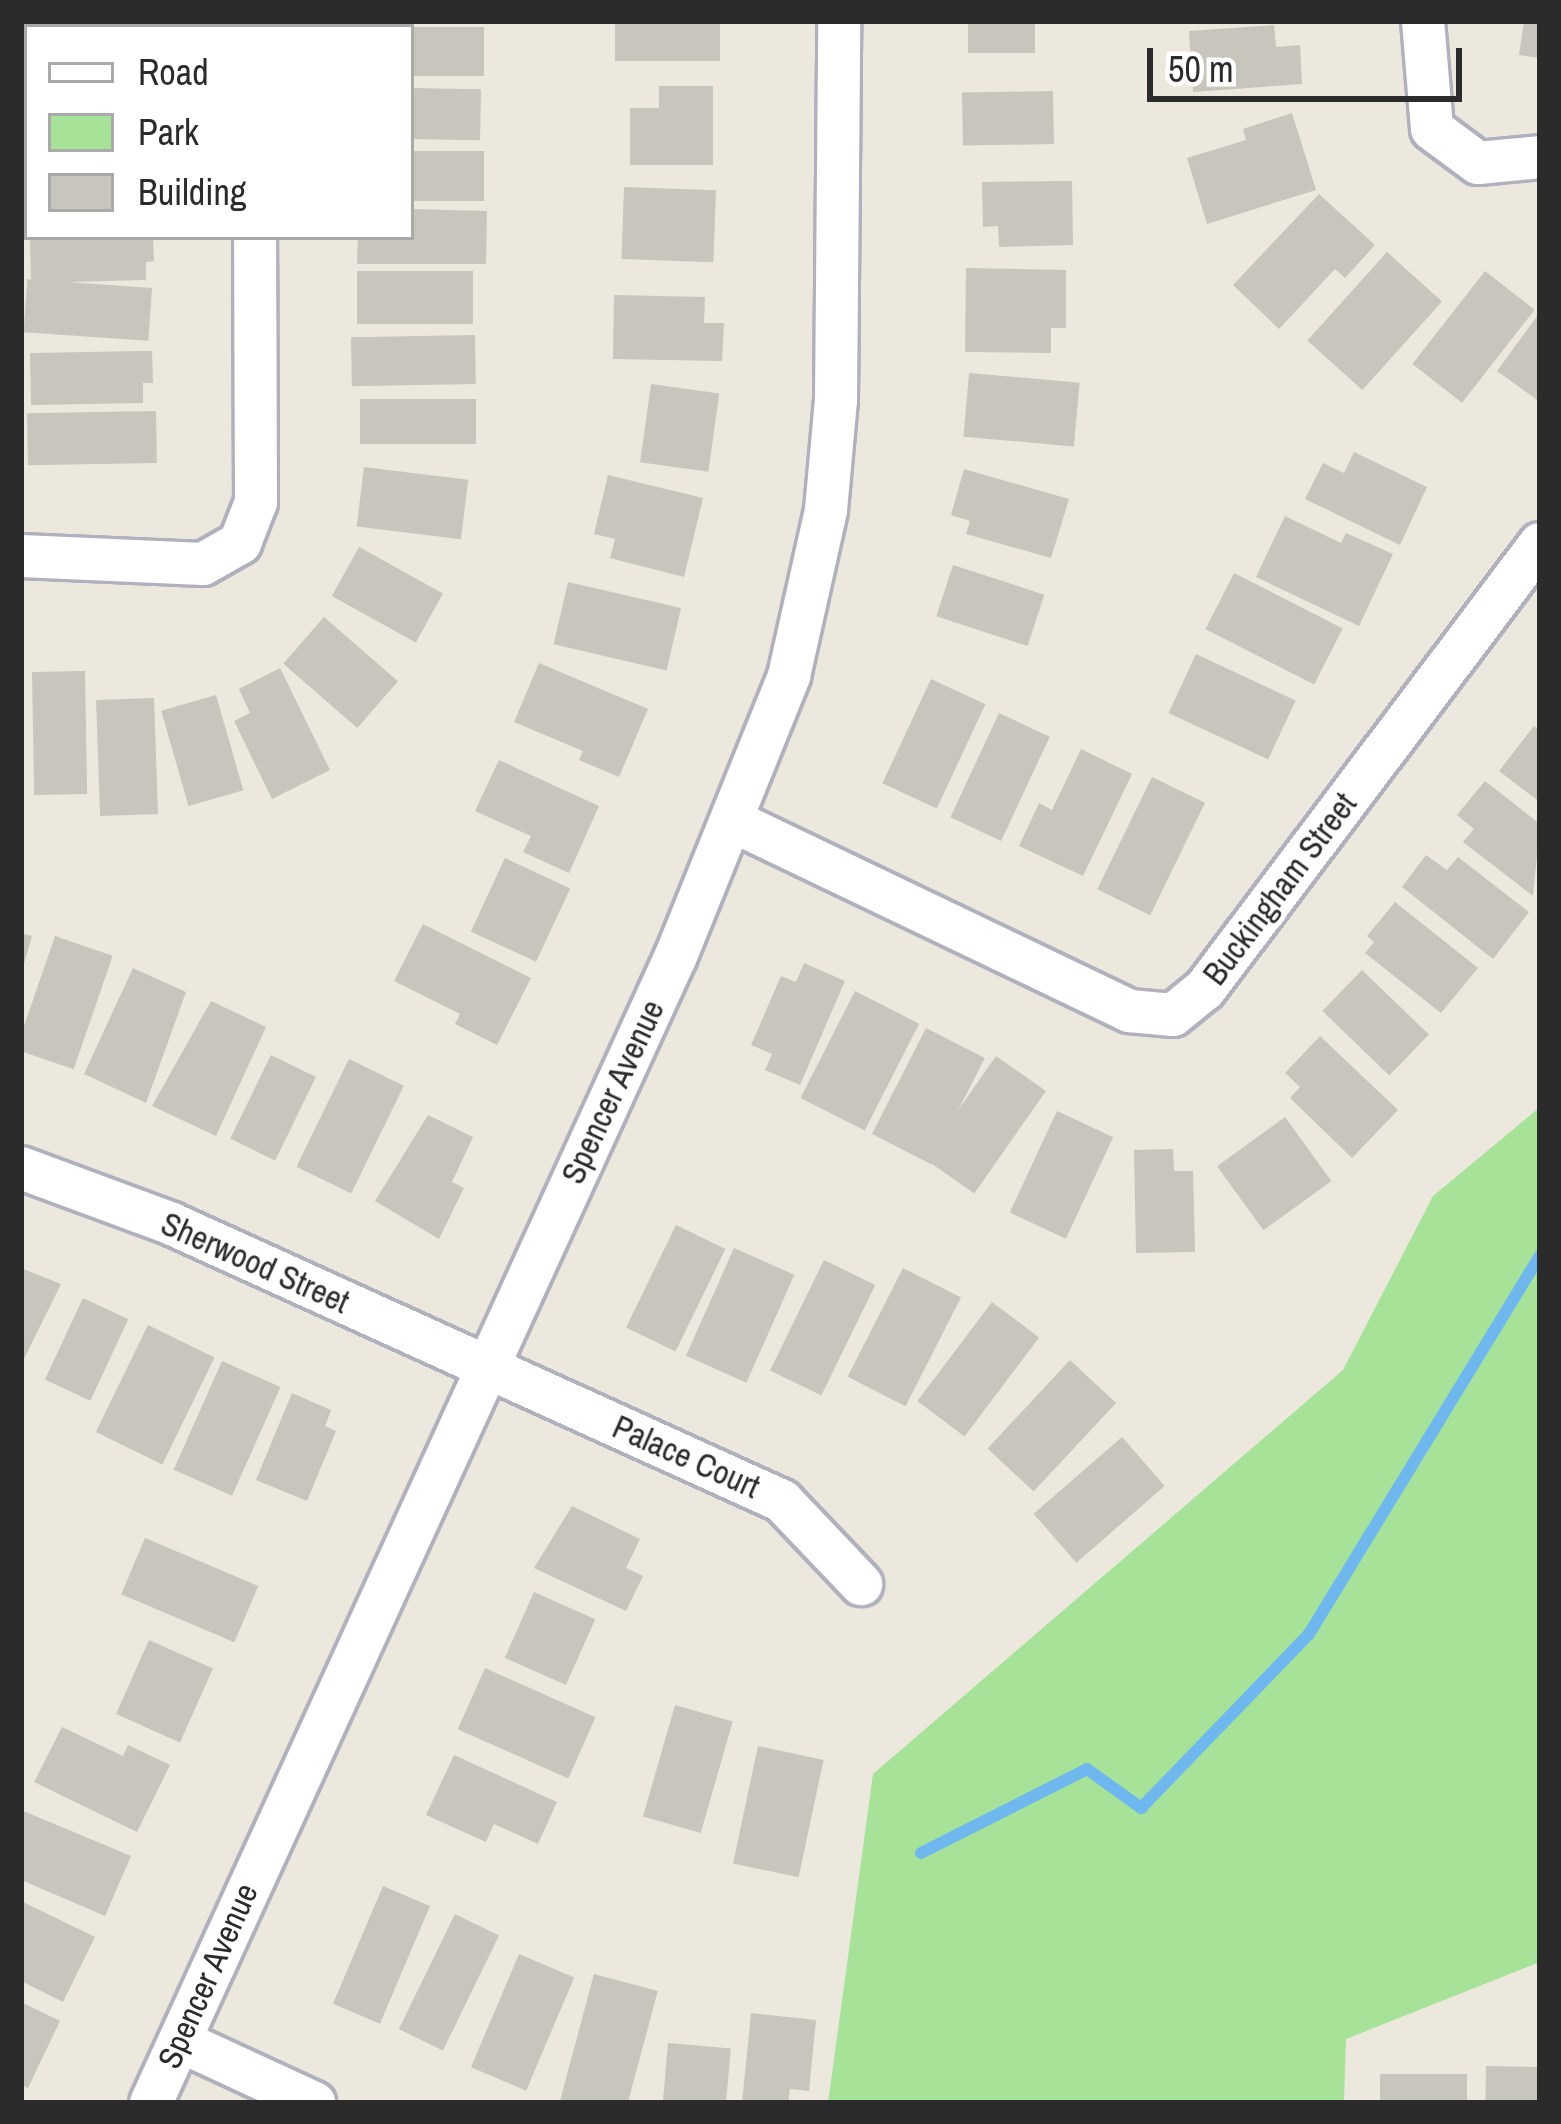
<!DOCTYPE html>
<style>
body{margin:0}
#map{position:relative;width:1561px;height:2124px;overflow:hidden;background:#ede8dd;font-family:"Archivo Narrow",sans-serif}
div>[style]{position:absolute}
.green>*{inset:0;background:#a6e399}
.stream>*{height:12px;margin:-6px;padding:0 6px;transform-origin:6px;border-radius:6px;background:#6fb8ef}
.building>*{inset:0;background:#c8c5bc;transform-origin:0 0}
.roads{filter:drop-shadow(3px 0 #b1b1be) drop-shadow(-3px 0 #b1b1be) drop-shadow(0 3px #b1b1be) drop-shadow(0 -3px #b1b1be)}
.street>*{height:42px;margin:-21px;padding:0 21px;transform-origin:21px;border-radius:21px;background:#fff}
span{translate:-50% -50%;white-space:nowrap;text-align:center;line-height:1.15;-webkit-text-stroke:10px #fff;paint-order:stroke}
.street-label{font-size:33px;color:#2b2b2b}
.frame{position:absolute;inset:0;border:24px solid #2b2b2b;pointer-events:none}
.legend{position:absolute;left:24px;top:24px;width:390px;height:216px;box-sizing:border-box;background:#fff;border:3px solid #aaa;margin:0;padding:15px 21px;list-style:none;font-size:36px;color:#2b2b2b}
.legend li{display:flex;align-items:center;gap:24px;height:60px}
.legend b{width:60px;border:3px solid #aaa}
.scale{position:absolute;left:1147px;top:48px;width:315px;height:54px;box-sizing:border-box;border:6px solid #2b2b2b;border-top:0;padding-left:15px;font-size:36px;line-height:42px;white-space:nowrap;color:#2b2b2b;-webkit-text-stroke:9px #fff;paint-order:stroke}
</style>
<div id="map">
<div class="green">
<i style="clip-path:polygon(1540px 1107px,1540px 1962px,1346px 2039px,1344px 2103px,828px 2103px,873px 1774px,1343px 1370px,1433px 1196px)"></i>
</div>
<div class="stream">
<i style="left:921px;top:1853px;width:186px;rotate:-26.8deg"></i>
<i style="left:1087px;top:1769px;width:67px;rotate:35.8deg"></i>
<i style="left:1141px;top:1808px;width:242px;rotate:-46deg"></i>
<i style="left:1309px;top:1634px;width:444px;rotate:-58.6deg"></i>
</div>
<div class="building">
<i style="left:29px;top:21px;width:124px;height:6px"></i>
<i style="left:615px;top:21px;width:105px;height:40px"></i>
<i style="left:968px;top:21px;width:67px;height:32px"></i>
<i style="clip-path:polygon(1524px 21px,1540px 21px,1540px 58px,1519px 55px)"></i>
<i style="clip-path:polygon(1274px 25px,1276px 47px,1300px 45px,1302px 84px,1193px 92px,1189px 31px)"></i>
<i style="left:484px;top:27px;width:49px;height:73px;rotate:90deg"></i>
<i style="clip-path:polygon(659px 86px,713px 86px,713px 165px,630px 165px,630px 108px,659px 108px)"></i>
<i style="left:411px;top:88px;width:70px;height:51px;rotate:1deg"></i>
<i style="left:1053px;top:91px;width:53px;height:91px;rotate:89deg"></i>
<i style="clip-path:polygon(1292px 113px,1316px 190px,1207px 224px,1187px 158px,1246px 140px,1243px 129px)"></i>
<i style="left:411px;top:151px;width:73px;height:50px"></i>
<i style="clip-path:polygon(1072px 181px,1073px 245px,999px 247px,998px 226px,983px 227px,982px 182px)"></i>
<i style="left:624px;top:187px;width:92px;height:72px;rotate:2deg"></i>
<i style="clip-path:polygon(1319px 194px,1375px 245px,1345px 278px,1335px 269px,1279px 329px,1233px 285px)"></i>
<i style="clip-path:polygon(411px 209px,487px 211px,486px 264px,357px 264px,358px 237px,411px 237px)"></i>
<i style="clip-path:polygon(30px 237px,153px 237px,154px 261px,146px 262px,146px 280px,31px 283px)"></i>
<i style="left:1387px;top:252px;width:74px;height:119px;rotate:42deg"></i>
<i style="clip-path:polygon(966px 268px,1066px 270px,1066px 328px,1051px 328px,1051px 353px,965px 352px)"></i>
<i style="left:357px;top:271px;width:116px;height:53px"></i>
<i style="left:1485px;top:271px;width:63px;height:118px;rotate:38deg"></i>
<i style="left:152px;top:288px;width:53px;height:125px;rotate:94deg"></i>
<i style="clip-path:polygon(614px 295px,705px 297px,704px 323px,724px 323px,722px 361px,613px 359px)"></i>
<i style="clip-path:polygon(1540px 312px,1540px 402px,1497px 371px)"></i>
<i style="left:475px;top:335px;width:49px;height:124px;rotate:89deg"></i>
<i style="clip-path:polygon(142px 351px,152px 351px,153px 383px,143px 383px,143px 403px,31px 405px,30px 353px)"></i>
<i style="left:969px;top:373px;width:111px;height:64px;rotate:5deg"></i>
<i style="left:651px;top:384px;width:69px;height:79px;rotate:8deg"></i>
<i style="left:360px;top:399px;width:116px;height:45px"></i>
<i style="left:156px;top:411px;width:52px;height:129px;rotate:89deg"></i>
<i style="clip-path:polygon(1354px 452px,1427px 487px,1400px 545px,1305px 499px,1323px 463px,1344px 473px)"></i>
<i style="left:364px;top:467px;width:105px;height:60px;rotate:7deg"></i>
<i style="clip-path:polygon(964px 469px,1069px 499px,1051px 558px,966px 534px,970px 521px,951px 515px)"></i>
<i style="clip-path:polygon(608px 475px,703px 498px,684px 577px,610px 558px,615px 539px,594px 534px)"></i>
<i style="clip-path:polygon(1285px 516px,1341px 543px,1346px 533px,1393px 554px,1359px 626px,1256px 577px)"></i>
<i style="left:359px;top:547px;width:96px;height:56px;rotate:29deg"></i>
<i style="left:953px;top:565px;width:96px;height:54px;rotate:18deg"></i>
<i style="left:1234px;top:573px;width:122px;height:63px;rotate:27deg"></i>
<i style="left:568px;top:582px;width:116px;height:64px;rotate:13deg"></i>
<i style="left:324px;top:617px;width:98px;height:62px;rotate:41deg"></i>
<i style="left:1196px;top:654px;width:110px;height:65px;rotate:25deg"></i>
<i style="clip-path:polygon(539px 663px,648px 709px,619px 777px,579px 760px,583px 751px,514px 722px)"></i>
<i style="clip-path:polygon(280px 668px,330px 770px,272px 799px,234px 721px,250px 713px,239px 689px)"></i>
<i style="left:85px;top:671px;width:123px;height:53px;rotate:89deg"></i>
<i style="left:931px;top:679px;width:60px;height:115px;rotate:25deg"></i>
<i style="left:216px;top:695px;width:99px;height:57px;rotate:74deg"></i>
<i style="left:154px;top:698px;width:116px;height:58px;rotate:88deg"></i>
<i style="left:999px;top:713px;width:56px;height:115px;rotate:25deg"></i>
<i style="clip-path:polygon(1534px 726px,1540px 731px,1540px 802px,1499px 771px)"></i>
<i style="clip-path:polygon(1081px 749px,1132px 774px,1083px 876px,1019px 846px,1039px 803px,1052px 810px)"></i>
<i style="clip-path:polygon(499px 760px,599px 806px,569px 873px,523px 852px,531px 836px,475px 811px)"></i>
<i style="left:1152px;top:777px;width:59px;height:125px;rotate:26deg"></i>
<i style="clip-path:polygon(1485px 781px,1540px 824px,1533px 896px,1463px 842px,1474px 829px,1457px 815px)"></i>
<i style="clip-path:polygon(1426px 855px,1447px 870px,1458px 857px,1529px 912px,1493px 959px,1402px 887px)"></i>
<i style="left:505px;top:858px;width:72px;height:81px;rotate:25deg"></i>
<i style="clip-path:polygon(1395px 902px,1478px 968px,1441px 1013px,1365px 953px,1374px 942px,1367px 936px)"></i>
<i style="clip-path:polygon(423px 924px,531px 978px,497px 1045px,455px 1024px,460px 1014px,394px 981px)"></i>
<i style="clip-path:polygon(21px 933px,32px 936px,22px 971px,21px 971px)"></i>
<i style="left:55px;top:936px;width:61px;height:120px;rotate:19deg"></i>
<i style="clip-path:polygon(804px 963px,845px 981px,800px 1085px,765px 1070px,772px 1054px,751px 1045px,781px 976px,796px 982px)"></i>
<i style="clip-path:polygon(133px 968px,186px 992px,146px 1103px,84px 1074px)"></i>
<i style="left:1362px;top:970px;width:93px;height:57px;rotate:44deg"></i>
<i style="left:855px;top:991px;width:72px;height:120px;rotate:27deg"></i>
<i style="clip-path:polygon(211px 1001px,266px 1027px,216px 1136px,152px 1106px)"></i>
<i style="left:926px;top:1028px;width:66px;height:119px;rotate:27deg"></i>
<i style="clip-path:polygon(1320px 1036px,1398px 1110px,1352px 1158px,1290px 1098px,1300px 1087px,1285px 1073px)"></i>
<i style="left:271px;top:1055px;width:50px;height:93px;rotate:26deg"></i>
<i style="left:996px;top:1056px;width:61px;height:125px;rotate:35deg"></i>
<i style="left:349px;top:1059px;width:61px;height:120px;rotate:26deg"></i>
<i style="left:1057px;top:1111px;width:62px;height:112px;rotate:25deg"></i>
<i style="clip-path:polygon(428px 1115px,473px 1137px,452px 1182px,464px 1188px,439px 1239px,375px 1201px)"></i>
<i style="left:1285px;top:1117px;width:79px;height:84px;rotate:54deg"></i>
<i style="clip-path:polygon(1173px 1149px,1174px 1171px,1193px 1171px,1195px 1252px,1136px 1253px,1134px 1150px)"></i>
<i style="left:676px;top:1225px;width:55px;height:114px;rotate:26deg"></i>
<i style="left:734px;top:1248px;width:66px;height:118px;rotate:24deg"></i>
<i style="left:824px;top:1260px;width:57px;height:123px;rotate:26deg"></i>
<i style="clip-path:polygon(21px 1268px,61px 1284px,21px 1365px)"></i>
<i style="left:903px;top:1268px;width:65px;height:122px;rotate:27deg"></i>
<i style="left:83px;top:1298px;width:50px;height:90px;rotate:25deg"></i>
<i style="left:992px;top:1302px;width:59px;height:124px;rotate:37deg"></i>
<i style="left:148px;top:1325px;width:74px;height:119px;rotate:26deg"></i>
<i style="left:1070px;top:1360px;width:63px;height:121px;rotate:43deg"></i>
<i style="left:222px;top:1361px;width:64px;height:119px;rotate:24deg"></i>
<i style="clip-path:polygon(292px 1393px,331px 1410px,325px 1426px,336px 1431px,307px 1501px,256px 1480px)"></i>
<i style="left:1122px;top:1437px;width:65px;height:117px;rotate:49deg"></i>
<i style="clip-path:polygon(572px 1506px,640px 1539px,626px 1568px,643px 1576px,626px 1611px,534px 1568px)"></i>
<i style="left:145px;top:1538px;width:123px;height:61px;rotate:23deg"></i>
<i style="left:534px;top:1592px;width:67px;height:72px;rotate:24deg"></i>
<i style="left:149px;top:1640px;width:70px;height:81px;rotate:24deg"></i>
<i style="left:485px;top:1668px;width:121px;height:67px;rotate:24deg"></i>
<i style="left:675px;top:1705px;width:60px;height:116px;rotate:16deg"></i>
<i style="clip-path:polygon(62px 1727px,123px 1756px,128px 1745px,170px 1765px,137px 1832px,34px 1782px)"></i>
<i style="left:758px;top:1746px;width:67px;height:120px;rotate:12deg"></i>
<i style="clip-path:polygon(454px 1755px,557px 1802px,538px 1844px,494px 1824px,486px 1842px,426px 1815px)"></i>
<i style="clip-path:polygon(21px 1810px,131px 1856px,105px 1916px,21px 1880px)"></i>
<i style="left:383px;top:1886px;width:51px;height:128px;rotate:23deg"></i>
<i style="clip-path:polygon(21px 1901px,95px 1937px,63px 2002px,23px 1982px)"></i>
<i style="left:455px;top:1914px;width:49px;height:128px;rotate:26deg"></i>
<i style="left:519px;top:1954px;width:60px;height:123px;rotate:23deg"></i>
<i style="left:594px;top:1974px;width:66px;height:131px;rotate:15deg"></i>
<i style="clip-path:polygon(21px 2002px,60px 2021px,28px 2088px,21px 2085px)"></i>
<i style="clip-path:polygon(751px 2013px,816px 2020px,809px 2091px,790px 2089px,788px 2103px,742px 2103px)"></i>
<i style="left:668px;top:2043px;width:63px;height:60px;rotate:5deg"></i>
<i style="left:1486px;top:2066px;width:54px;height:37px;rotate:1deg"></i>
<i style="left:1467px;top:2074px;width:29px;height:87px;rotate:90deg"></i>
</div>
<div class="roads">
<div class="street">
<i style="left:254px;top:21px;width:6px;rotate:90deg"></i>
<i style="left:1423px;top:21px;width:108px;rotate:85.2deg"></i>
<i style="left:1432px;top:129px;width:57px;rotate:36.5deg"></i>
<i style="left:1478px;top:163px;width:62px;rotate:-5.5deg"></i>
<i style="left:21px;top:556px;width:182px;rotate:2.5deg"></i>
<i style="left:203px;top:564px;width:43px;rotate:-29.6deg"></i>
<i style="left:240px;top:543px;width:44px;rotate:-68.7deg"></i>
<i style="left:256px;top:502px;width:265px;rotate:-90.2deg"></i>
<i style="left:735px;top:822px;width:438px;rotate:25.6deg"></i>
<i style="left:1130px;top:1011px;width:43px;rotate:5.3deg"></i>
<i style="left:1173px;top:1015px;width:41px;rotate:-39.1deg"></i>
<i style="left:1205px;top:989px;width:557px;rotate:-53.03deg"></i>
<i style="left:21px;top:1168px;width:161px;rotate:20.3deg"></i>
<i style="left:172px;top:1224px;width:670px;rotate:24.42deg"></i>
<i style="left:782px;top:1501px;width:115px;rotate:46.4deg"></i>
<i style="left:180px;top:2041px;width:148px;rotate:24.8deg"></i>
<i style="left:151px;top:2103px;width:1261px;rotate:-65.41deg"></i>
<i style="left:676px;top:956px;width:302px;rotate:-68deg"></i>
<i style="left:789px;top:676px;width:170px;rotate:-77.4deg"></i>
<i style="left:826px;top:510px;width:110px;rotate:-84.8deg"></i>
<i style="left:836px;top:400px;width:379px;rotate:-89.5deg"></i>
</div>
</div>
<div class="street-label">
<span style="left:1280px;top:889px;rotate:-53deg">Buckingham Street</span>
<span style="left:613px;top:1092px;rotate:-65deg">Spencer Avenue</span>
<span style="left:255px;top:1263px;rotate:24deg">Sherwood Street</span>
<span style="left:686px;top:1457px;rotate:24deg">Palace Court</span>
<span style="left:208px;top:1976px;rotate:-66deg">Spencer Avenue</span>
</div>
<div class="frame"></div>
<ul class="legend">
<li><b style="height:15px;background:#fff"></b>Road</li>
<li><b style="height:33px;background:#a6e399"></b>Park</li>
<li><b style="height:33px;background:#c8c5bc"></b>Building</li>
</ul>
<div class="scale">50 m</div>
</div>
